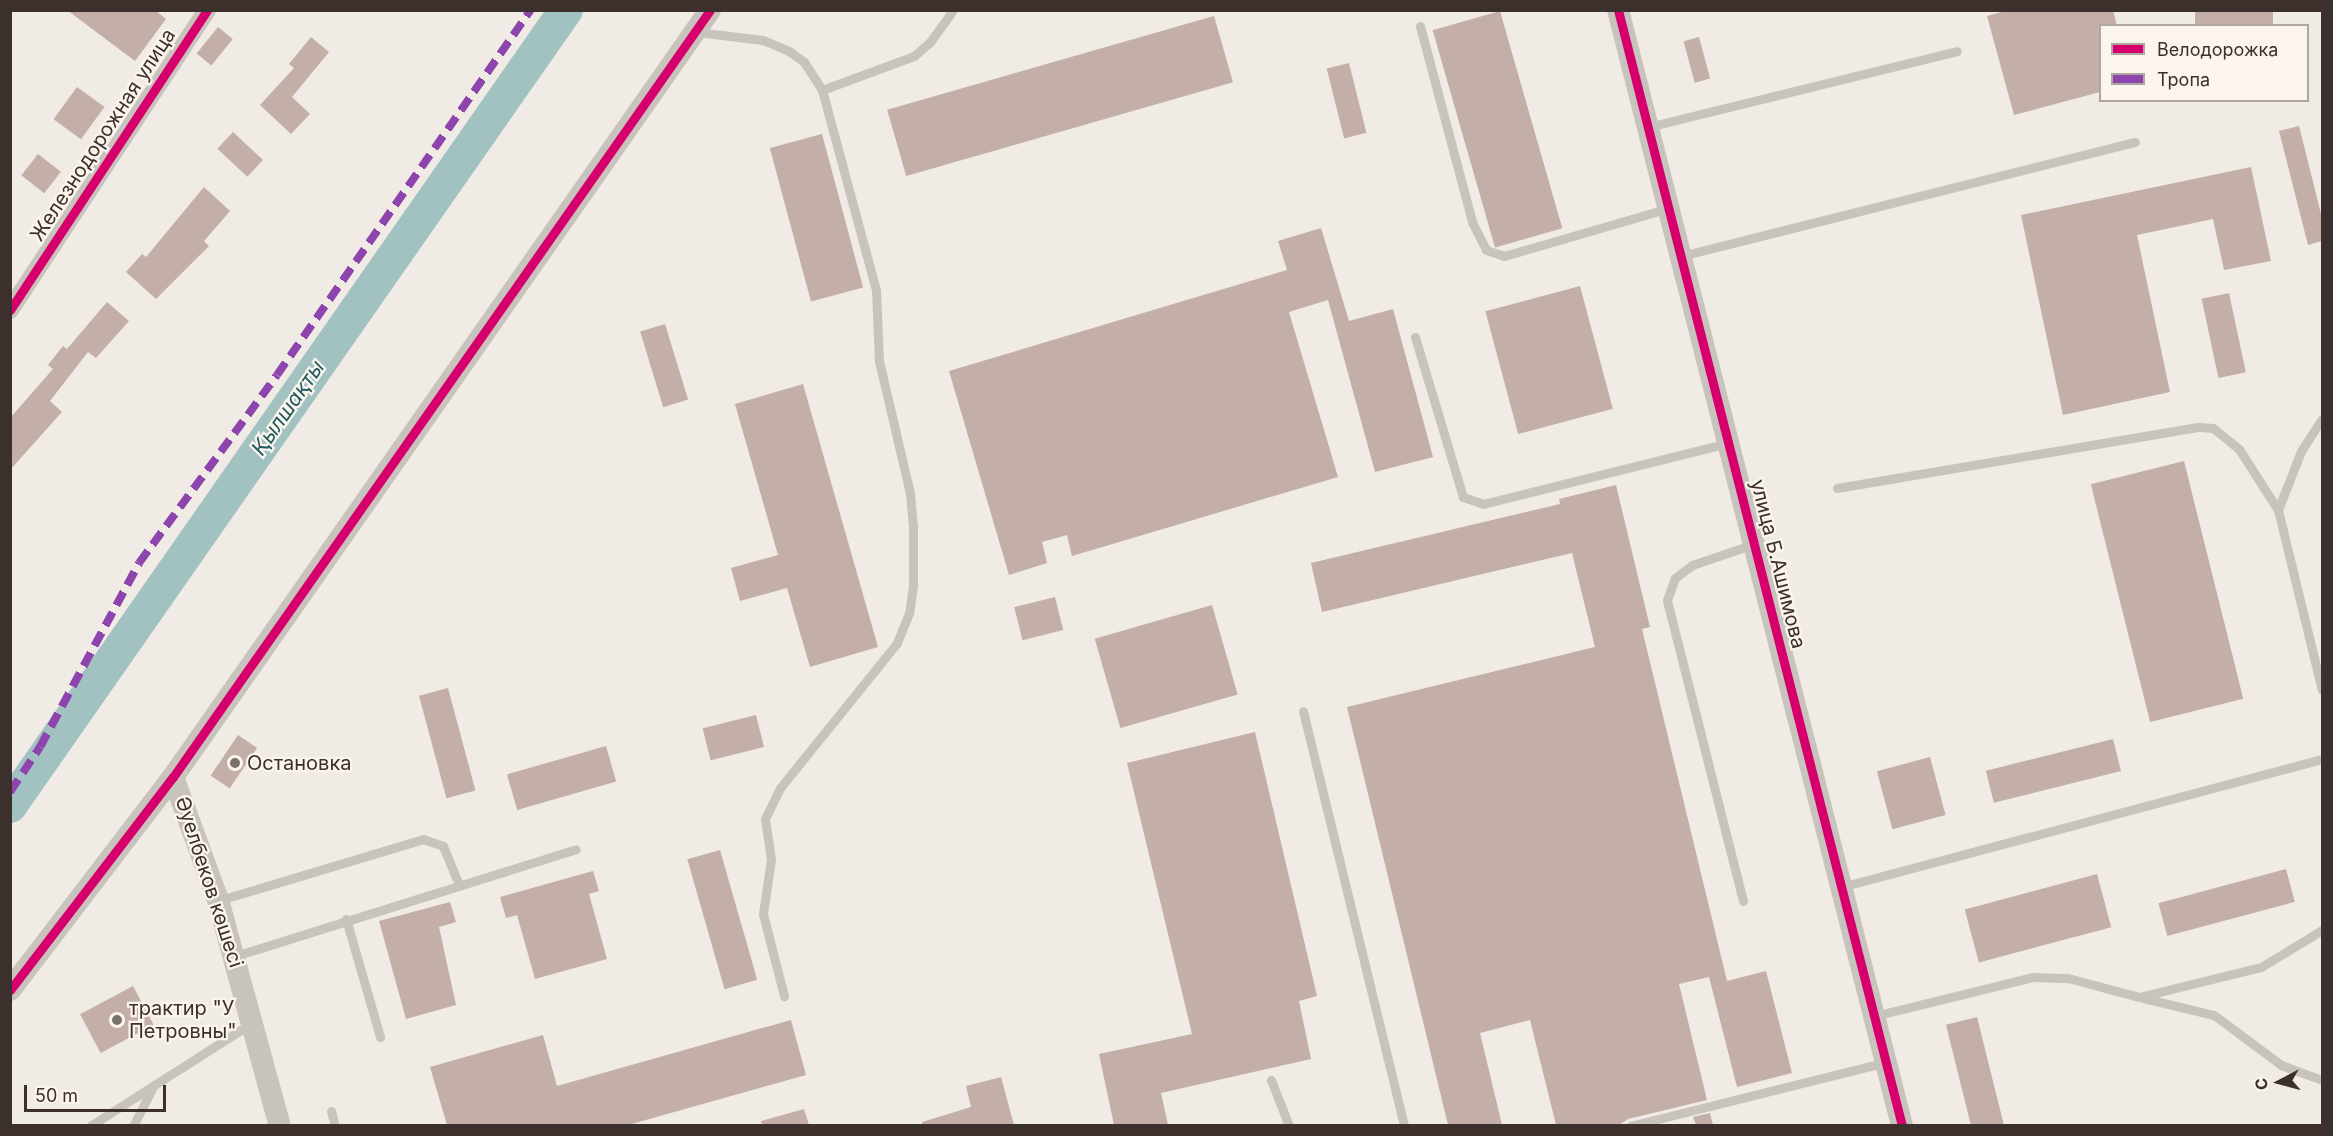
<!DOCTYPE html>
<meta charset="utf-8">
<style>
body{margin:0}
#map{position:relative;width:2333px;height:1136px;overflow:hidden;background:#f0ebe5;font-family:Inter,sans-serif}
div>[style]{position:absolute}
.river>*{height:34px;margin:-17px;padding:0 17px;transform-origin:17px;border-radius:17px;background:#a1c2c1}
.building>*{inset:0;background:#c3afa7;transform-origin:0 0}
.service>*{height:9px;margin:-4.5px;padding:0 4.5px;transform-origin:4.5px;border-radius:4.5px;background:#c9c3be}
.minor>*{height:18px;margin:-9px;padding:0 9px;transform-origin:9px;border-radius:9px;background:#c9c3be}
.tertiary>*{height:22px;margin:-11px;padding:0 11px;transform-origin:11px;border-radius:11px;background:#c9c3be}
.quiet>*{height:8px;margin-top:-4px;transform-origin:0;background:repeating-linear-gradient(90deg,#8e44ad 0 15px,transparent 0 23px)}
.cycleway>*{height:9px;margin:-4.5px;padding:0 4.5px;transform-origin:4.5px;border-radius:4.5px;background:#d6006c}
.dots>*{width:16px;height:16px;translate:-50% -50%;box-sizing:border-box;border:3px solid #fbf5ee;border-radius:50%}
span{translate:-50% -50%;white-space:nowrap;text-align:center;line-height:1.15;-webkit-text-stroke:4.5px #fbf5ee;paint-order:stroke}
.street-label{font-size:20px;color:#3b302b}
.poi-label{font-size:20px;color:#3b302b}
.left{translate:0 -50%;text-align:left}
.water-label{font-size:21px;color:#1f5a5e;font-style:italic}
.frame{position:absolute;inset:0;border:12px solid #3b302b;pointer-events:none}
.legend{position:absolute;left:2099px;top:24px;width:210px;height:78px;box-sizing:border-box;background:#fbf5ee;border:2px solid #aea6a0;margin:0;padding:8px 10px;list-style:none;font-size:18px;color:#3b302b}
.legend li{display:flex;align-items:center;gap:12px;height:30px}
.legend b{width:30px;border:2px solid #aea6a0}
.north{position:absolute;left:2249px;top:1052px;width:60px;height:60px;-webkit-text-stroke:4px #fbf5ee;paint-order:stroke;rotate:264deg;font-size:16px;font-weight:700;line-height:24px;text-align:center;color:#3b302b}
.north::after{content:'';display:block;margin:auto;width:21px;height:27px;background:#3b302b;clip-path:polygon(50% 0,100% 100%,50% 72%,0 100%)}
.scale{position:absolute;left:24px;top:1085px;width:142px;height:27px;box-sizing:border-box;border:3px solid #3b302b;border-top:0;padding-left:8px;font-size:18px;line-height:21px;white-space:nowrap;color:#3b302b;-webkit-text-stroke:4px #fbf5ee;paint-order:stroke}
</style>
<div id="map">
<div class="river">
<i style="left:10px;top:806px;width:971px;rotate:-55.07deg"></i>
</div>
<div class="building">
<i style="clip-path:polygon(67px 10px,155px 10px,166px 19px,135px 61px)"></i>
<i style="clip-path:polygon(2009px 10px,2113px 10px,2117px 26px,2100px 26px,2100px 92px,2014px 115px,1987px 16px)"></i>
<i style="left:2195px;top:10px;width:78px;height:16px"></i>
<i style="left:1500px;top:11px;width:226px;height:70px;rotate:74deg"></i>
<i style="left:1214px;top:16px;width:69px;height:340px;rotate:74deg"></i>
<i style="left:218px;top:27px;width:19px;height:34px;rotate:39deg"></i>
<i style="clip-path:polygon(311px 37px,329px 52px,292px 97px,310px 114px,291px 134px,260px 105px,294px 68px,289px 64px)"></i>
<i style="left:1699px;top:37px;width:43px;height:16px;rotate:75deg"></i>
<i style="left:1349px;top:63px;width:72px;height:23px;rotate:76deg"></i>
<i style="left:77px;top:87px;width:34px;height:40px;rotate:36deg"></i>
<i style="clip-path:polygon(2299px 126px,2322px 218px,2322px 241px,2308px 245px,2279px 131px)"></i>
<i style="left:233px;top:132px;width:41px;height:23px;rotate:43deg"></i>
<i style="left:822px;top:134px;width:159px;height:54px;rotate:75deg"></i>
<i style="left:38px;top:154px;width:29px;height:27px;rotate:38deg"></i>
<i style="clip-path:polygon(2251px 167px,2271px 261px,2224px 270px,2213px 219px,2137px 235px,2170px 392px,2063px 415px,2021px 215px)"></i>
<i style="clip-path:polygon(204px 187px,230px 211px,204px 241px,209px 246px,156px 299px,126px 272px,142px 254px,146px 257px)"></i>
<i style="clip-path:polygon(1321px 228px,1349px 321px,1393px 309px,1433px 457px,1375px 472px,1328px 300px,1289px 312px,1338px 477px,1072px 556px,1067px 535px,1042px 542px,1047px 563px,1009px 575px,949px 371px,1287px 270px,1278px 241px)"></i>
<i style="left:1580px;top:286px;width:127px;height:98px;rotate:75deg"></i>
<i style="left:2229px;top:293px;width:81px;height:28px;rotate:78deg"></i>
<i style="clip-path:polygon(107px 302px,129px 321px,96px 358px,88px 352px,50px 401px,62px 412px,10px 470px,10px 418px,53px 369px,48px 365px,63px 346px,67px 349px)"></i>
<i style="left:665px;top:324px;width:79px;height:26px;rotate:73deg"></i>
<i style="clip-path:polygon(803px 384px,878px 647px,810px 667px,787px 588px,740px 601px,731px 568px,778px 555px,735px 404px)"></i>
<i style="left:2184px;top:461px;width:245px;height:96px;rotate:76deg"></i>
<i style="clip-path:polygon(1616px 485px,1650px 627px,1642px 629px,1727px 981px,1766px 971px,1792px 1073px,1737px 1087px,1709px 977px,1679px 984px,1707px 1100px,1628px 1119px,1619px 1125px,1556px 1125px,1530px 1020px,1480px 1033px,1502px 1125px,1448px 1125px,1347px 707px,1595px 647px,1572px 553px,1322px 612px,1311px 563px,1560px 504px,1559px 499px)"></i>
<i style="left:1055px;top:597px;width:34px;height:42px;rotate:76deg"></i>
<i style="left:1212px;top:605px;width:93px;height:122px;rotate:74deg"></i>
<i style="left:448px;top:688px;width:106px;height:30px;rotate:75deg"></i>
<i style="left:756px;top:715px;width:33px;height:55px;rotate:76deg"></i>
<i style="clip-path:polygon(1255px 732px,1317px 996px,1299px 1001px,1311px 1059px,1161px 1093px,1168px 1125px,1114px 1125px,1099px 1054px,1192px 1034px,1127px 763px)"></i>
<i style="left:238px;top:735px;width:23px;height:49px;rotate:34deg"></i>
<i style="left:2113px;top:739px;width:33px;height:131px;rotate:76deg"></i>
<i style="left:606px;top:746px;width:37px;height:103px;rotate:74deg"></i>
<i style="left:1930px;top:757px;width:60px;height:55px;rotate:75deg"></i>
<i style="left:720px;top:850px;width:135px;height:34px;rotate:74deg"></i>
<i style="left:2286px;top:869px;width:34px;height:132px;rotate:75deg"></i>
<i style="clip-path:polygon(593px 871px,599px 891px,589px 894px,607px 959px,535px 979px,517px 915px,506px 918px,500px 897px)"></i>
<i style="left:2097px;top:874px;width:55px;height:137px;rotate:75deg"></i>
<i style="clip-path:polygon(450px 902px,456px 922px,439px 927px,456px 1005px,406px 1019px,379px 921px)"></i>
<i style="left:133px;top:986px;width:44px;height:60px;rotate:62deg"></i>
<i style="left:1977px;top:1017px;width:111px;height:32px;rotate:76deg"></i>
<i style="clip-path:polygon(791px 1020px,806px 1075px,628px 1125px,447px 1125px,430px 1067px,543px 1035px,557px 1086px)"></i>
<i style="clip-path:polygon(1001px 1077px,1014px 1125px,922px 1125px,922px 1122px,971px 1107px,966px 1086px)"></i>
<i style="clip-path:polygon(804px 1109px,809px 1125px,762px 1125px,761px 1121px)"></i>
<i style="clip-path:polygon(1710px 1113px,1713px 1125px,1696px 1125px,1693px 1117px)"></i>
</div>
<div class="service">
<i style="left:1420px;top:26px;width:203px;rotate:75.1deg"></i>
<i style="left:1472px;top:222px;width:31px;rotate:63deg"></i>
<i style="left:1486px;top:250px;width:19px;rotate:18deg"></i>
<i style="left:1504px;top:256px;width:172px;rotate:-16.2deg"></i>
<i style="left:697px;top:32px;width:66px;rotate:6.9deg"></i>
<i style="left:763px;top:40px;width:28px;rotate:23deg"></i>
<i style="left:789px;top:51px;width:19px;rotate:36deg"></i>
<i style="left:804px;top:62px;width:33px;rotate:57deg"></i>
<i style="left:822px;top:90px;width:207px;rotate:74.9deg"></i>
<i style="left:876px;top:290px;width:71px;rotate:87.6deg"></i>
<i style="left:879px;top:361px;width:136px;rotate:76.8deg"></i>
<i style="left:910px;top:493px;width:32px;rotate:85deg"></i>
<i style="left:913px;top:525px;width:61px;rotate:90deg"></i>
<i style="left:913px;top:586px;width:27px;rotate:98deg"></i>
<i style="left:909px;top:613px;width:32px;rotate:112deg"></i>
<i style="left:897px;top:643px;width:186px;rotate:128.9deg"></i>
<i style="left:780px;top:788px;width:34px;rotate:116deg"></i>
<i style="left:765px;top:819px;width:40px;rotate:81.5deg"></i>
<i style="left:771px;top:859px;width:56px;rotate:98.3deg"></i>
<i style="left:763px;top:914px;width:85px;rotate:75.6deg"></i>
<i style="left:822px;top:90px;width:98px;rotate:-20.3deg"></i>
<i style="left:914px;top:56px;width:21px;rotate:-41deg"></i>
<i style="left:930px;top:42px;width:39px;rotate:-54deg"></i>
<i style="left:1648px;top:127px;width:318px;rotate:-13.8deg"></i>
<i style="left:1681px;top:256px;width:468px;rotate:-14.1deg"></i>
<i style="left:1415px;top:337px;width:167px;rotate:73.3deg"></i>
<i style="left:1463px;top:497px;width:21px;rotate:19deg"></i>
<i style="left:1483px;top:504px;width:252px;rotate:-14deg"></i>
<i style="left:1837px;top:488px;width:367px;rotate:-9.6deg"></i>
<i style="left:2199px;top:427px;width:14px;rotate:4deg"></i>
<i style="left:2213px;top:428px;width:33px;rotate:39deg"></i>
<i style="left:2239px;top:449px;width:72px;rotate:57.4deg"></i>
<i style="left:2278px;top:510px;width:185px;rotate:76.3deg"></i>
<i style="left:2278px;top:510px;width:63px;rotate:-68.7deg"></i>
<i style="left:2301px;top:451px;width:38px;rotate:-57deg"></i>
<i style="left:1303px;top:711px;width:427px;rotate:76.3deg"></i>
<i style="left:1841px;top:887px;width:498px;rotate:-14.9deg"></i>
<i style="left:220px;top:900px;width:212px;rotate:-16.7deg"></i>
<i style="left:423px;top:839px;width:21px;rotate:19deg"></i>
<i style="left:443px;top:846px;width:42px;rotate:67.7deg"></i>
<i style="left:1743px;top:901px;width:310px;rotate:-104.2deg"></i>
<i style="left:1667px;top:600px;width:23px;rotate:-70deg"></i>
<i style="left:1675px;top:578px;width:21px;rotate:-37deg"></i>
<i style="left:1692px;top:565px;width:65px;rotate:-18.7deg"></i>
<i style="left:346px;top:919px;width:123px;rotate:73.9deg"></i>
<i style="left:235px;top:956px;width:357px;rotate:-17.4deg"></i>
<i style="left:2143px;top:998px;width:73px;rotate:13.5deg"></i>
<i style="left:2214px;top:1015px;width:84px;rotate:36.7deg"></i>
<i style="left:2281px;top:1065px;width:44px;rotate:20.1deg"></i>
<i style="left:1874px;top:1016px;width:164px;rotate:-13.8deg"></i>
<i style="left:2033px;top:977px;width:35px;rotate:2deg"></i>
<i style="left:2068px;top:978px;width:73px;rotate:15deg"></i>
<i style="left:2139px;top:997px;width:126px;rotate:-13.8deg"></i>
<i style="left:2261px;top:967px;width:71px;rotate:-31.2deg"></i>
<i style="left:1271px;top:1080px;width:49px;rotate:68.6deg"></i>
<i style="left:331px;top:1111px;width:16px;rotate:75deg"></i>
<i style="left:90px;top:1126px;width:190px;rotate:-32.5deg"></i>
<i style="left:133px;top:1126px;width:46px;rotate:-62.9deg"></i>
<i style="left:1630px;top:1126px;width:264px;rotate:-14deg"></i>
</div>
<div class="minor">
<i style="left:10px;top:310px;width:359px;rotate:-56.7deg"></i>
</div>
<div class="tertiary">
<i style="left:1618px;top:10px;width:1152px;rotate:75.72deg"></i>
<i style="left:173px;top:777px;width:131px;rotate:69.9deg"></i>
<i style="left:218px;top:900px;width:234px;rotate:74.7deg"></i>
<i style="left:10px;top:990px;width:268px;rotate:-52.6deg"></i>
<i style="left:173px;top:777px;width:936px;rotate:-55deg"></i>
</div>
<div class="quiet">
<i style="left:10px;top:792px;width:54px;rotate:-56.3deg"></i>
<i style="left:40px;top:747px;width:209px;rotate:-61.7deg"></i>
<i style="left:139px;top:563px;width:233px;rotate:-53.7deg"></i>
<i style="left:277px;top:375px;width:445px;rotate:-55.2deg"></i>
</div>
<div class="cycleway">
<i style="left:1618px;top:10px;width:1152px;rotate:75.72deg"></i>
<i style="left:10px;top:310px;width:359px;rotate:-56.7deg"></i>
<i style="left:10px;top:990px;width:268px;rotate:-52.6deg"></i>
<i style="left:173px;top:777px;width:936px;rotate:-55deg"></i>
</div>
<div class="dots">
<i style="left:235px;top:763px;background:#7a716c"></i>
<i style="left:117px;top:1020px;background:#7a716c"></i>
</div>
<div class="street-label">
<span style="left:103px;top:135px;rotate:-57deg">Железнодорожная улица</span>
<span style="left:1778px;top:564px;rotate:76deg">улица Б.Ашимова</span>
<span style="left:209px;top:882px;rotate:72deg">Әуелбеков көшесі</span>
</div>
<div class="poi-label">
<span class="left" style="left:247px;top:763px">Остановка</span>
<span class="left" style="left:129px;top:1020px">трактир "У<br>Петровны"</span>
</div>
<div class="water-label">
<span style="left:288px;top:408px;rotate:-55deg">Қылшақты</span>
</div>
<div class="frame"></div>
<ul class="legend">
<li><b style="height:8px;background:#d6006c"></b>Велодорожка</li>
<li><b style="height:8px;background:#8e44ad"></b>Тропа</li>
</ul>
<div class="north">С</div>
<div class="scale">50 m</div>
</div>
